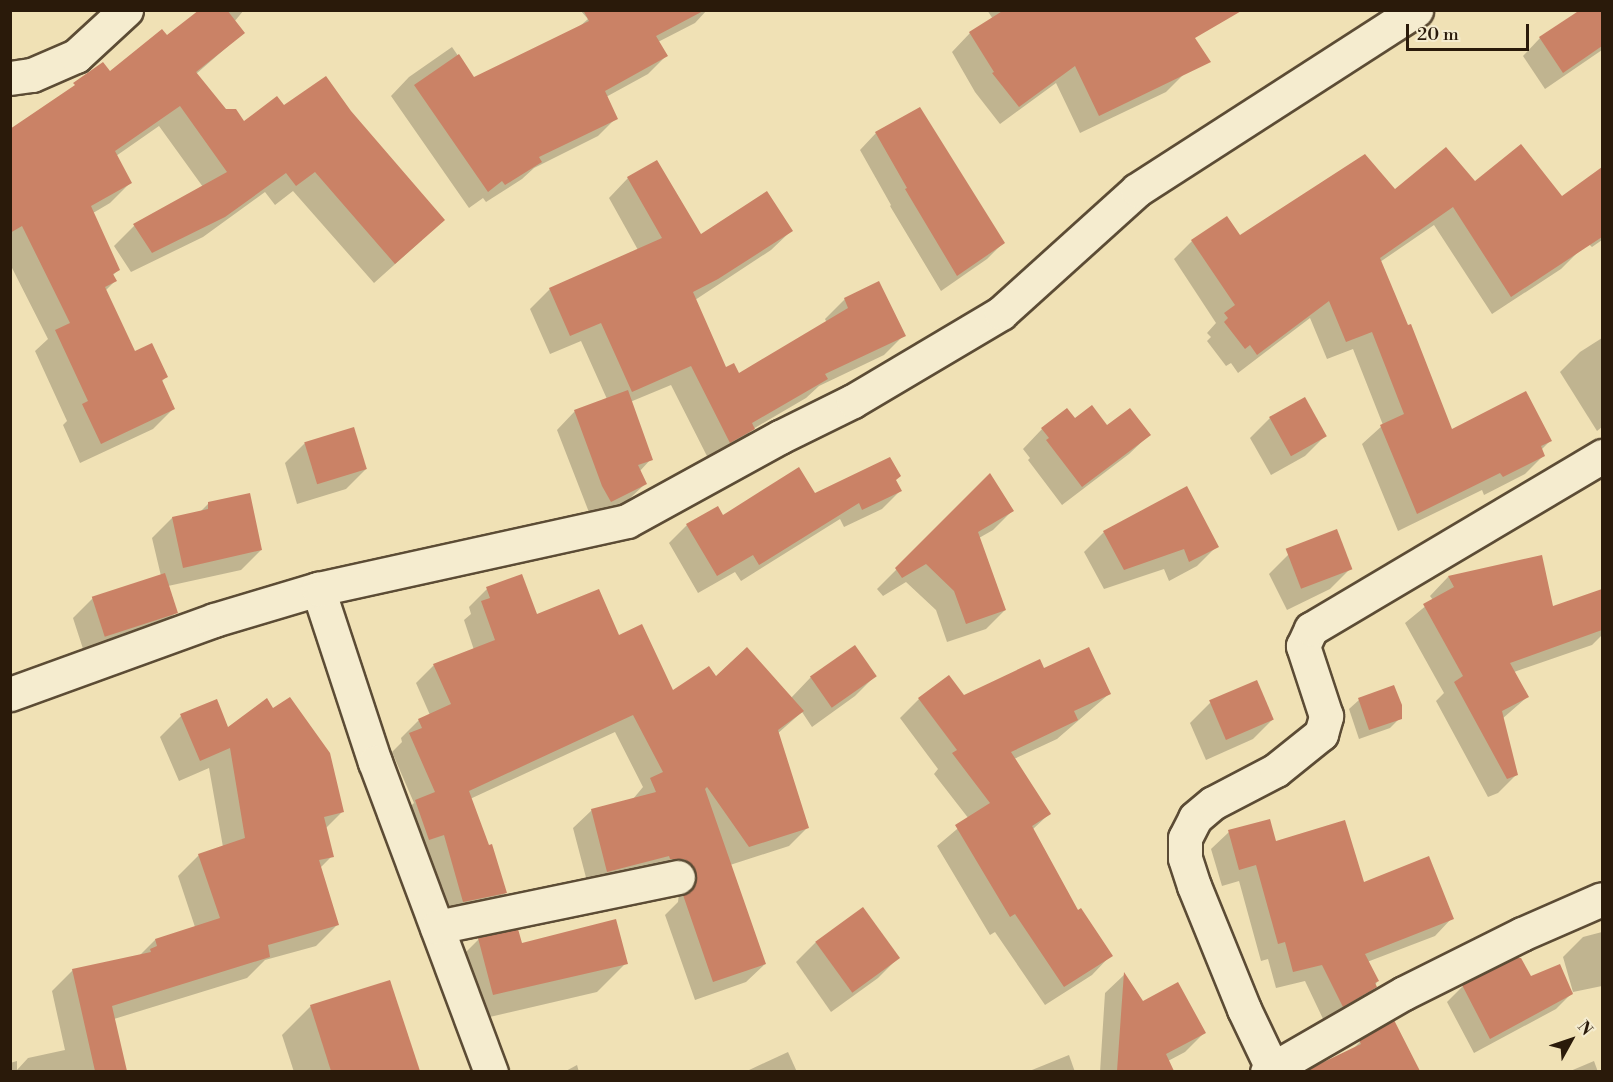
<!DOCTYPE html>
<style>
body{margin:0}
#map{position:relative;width:1613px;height:1082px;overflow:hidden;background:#f0e1b5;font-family:"Libre Bodoni",serif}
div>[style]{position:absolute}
.shadow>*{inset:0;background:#0003}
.building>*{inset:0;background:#ca8266;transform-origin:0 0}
.roads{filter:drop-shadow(2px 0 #5c4c35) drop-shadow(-2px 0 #5c4c35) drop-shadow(0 2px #5c4c35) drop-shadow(0 -2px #5c4c35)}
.minor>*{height:33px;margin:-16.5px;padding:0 16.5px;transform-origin:16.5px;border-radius:16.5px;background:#f5eccf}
span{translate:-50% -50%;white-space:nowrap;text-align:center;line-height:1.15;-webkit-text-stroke:6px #f5eccf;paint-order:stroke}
.frame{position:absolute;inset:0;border:12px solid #2a1a0a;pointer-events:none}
.north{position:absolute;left:1541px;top:1010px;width:60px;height:60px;-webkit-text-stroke:4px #f5eccf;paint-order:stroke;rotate:50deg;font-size:16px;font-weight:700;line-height:24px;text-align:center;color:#2a1a0a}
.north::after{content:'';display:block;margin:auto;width:21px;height:27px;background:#2a1a0a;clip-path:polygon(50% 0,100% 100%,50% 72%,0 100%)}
.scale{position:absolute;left:1406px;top:24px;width:123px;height:27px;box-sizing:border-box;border:3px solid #2a1a0a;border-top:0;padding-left:8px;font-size:18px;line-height:21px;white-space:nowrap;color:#2a1a0a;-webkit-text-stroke:4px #f5eccf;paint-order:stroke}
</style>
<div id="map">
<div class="shadow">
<i style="clip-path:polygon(201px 10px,244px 10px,234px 22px,243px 33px,196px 74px,226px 111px,422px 240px,374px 283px,293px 191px,275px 205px,265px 192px,203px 237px,131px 272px,114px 246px,134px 226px,203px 187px,159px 126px,116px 156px,130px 183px,110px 203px,93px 213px,118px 270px,112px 276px,115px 281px,105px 291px,134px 353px,166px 377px,161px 382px,173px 409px,153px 429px,80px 463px,63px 425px,67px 421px,35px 351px,48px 339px,10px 264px,10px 154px)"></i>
<i style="clip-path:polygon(580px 10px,707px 10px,695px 23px,658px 42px,666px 56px,648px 74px,606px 97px,616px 118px,598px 136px,534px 168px,522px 179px,486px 202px,483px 198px,469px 208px,391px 96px,409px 77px,452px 47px,474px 79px,579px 27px,588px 19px)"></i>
<i style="clip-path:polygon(987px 10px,1143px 10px,1184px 74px,1166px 92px,1080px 133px,1056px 83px,1000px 124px,975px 92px,952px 52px,970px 33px,993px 19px)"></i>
<i style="clip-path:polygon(1583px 10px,1602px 10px,1602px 50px,1545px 89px,1523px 56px,1540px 38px)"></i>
<i style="clip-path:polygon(876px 133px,1003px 243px,987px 259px,941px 291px,890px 206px,891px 205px,860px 150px)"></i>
<i style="clip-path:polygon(1602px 169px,1602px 240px,1592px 247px,1558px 216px,1579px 251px,1561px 269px,1492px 314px,1434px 225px,1380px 262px,1451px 431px,1550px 441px,1541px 450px,1544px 455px,1525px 474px,1484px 495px,1482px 490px,1398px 531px,1362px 444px,1383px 425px,1353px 349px,1327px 359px,1310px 318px,1238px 373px,1231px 363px,1226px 366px,1207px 341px,1211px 337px,1207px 333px,1216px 323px,1174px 259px,1192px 241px,1239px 238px,1395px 191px,1474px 183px,1553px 209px,1568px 193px)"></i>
<i style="clip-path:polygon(628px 178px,700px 236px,791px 231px,771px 250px,695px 300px,726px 369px,739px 375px,827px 323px,825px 319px,845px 299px,904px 335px,884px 355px,819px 386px,806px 398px,753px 429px,733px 449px,710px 462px,671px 385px,630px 402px,651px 459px,639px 472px,645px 484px,626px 502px,592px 520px,557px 430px,575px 411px,607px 399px,581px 341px,550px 354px,530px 309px,550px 289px,638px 250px,609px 198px)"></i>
<i style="clip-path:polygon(1602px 338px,1602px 427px,1597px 431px,1560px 372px,1580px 352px)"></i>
<i style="clip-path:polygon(1270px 418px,1325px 436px,1305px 456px,1271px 475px,1250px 438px)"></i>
<i style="clip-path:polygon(1074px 420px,1149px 435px,1129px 454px,1062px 505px,1028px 460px,1030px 458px,1023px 449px,1042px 429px)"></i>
<i style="clip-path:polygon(305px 443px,366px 469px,346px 489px,297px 504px,285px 463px)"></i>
<i style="clip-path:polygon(990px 476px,1012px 511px,993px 530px,979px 538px,1005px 610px,986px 629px,947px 642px,936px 610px,906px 582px,883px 596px,877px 589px)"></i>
<i style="clip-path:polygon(895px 481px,900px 491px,882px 509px,844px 527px,840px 519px,741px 581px,735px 572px,698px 593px,669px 543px,687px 525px,815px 495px)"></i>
<i style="clip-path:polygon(208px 504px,261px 550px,241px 570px,168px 586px,176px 612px,156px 632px,85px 655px,73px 618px,93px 598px,161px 576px,152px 538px,172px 518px,200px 512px)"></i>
<i style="clip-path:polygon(1104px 532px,1217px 546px,1197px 566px,1169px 581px,1164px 569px,1104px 589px,1084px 552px)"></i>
<i style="clip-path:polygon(1289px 554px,1350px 569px,1330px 589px,1287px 610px,1269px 574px)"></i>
<i style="clip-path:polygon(1541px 556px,1552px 608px,1598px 592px,1602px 604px,1602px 635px,1592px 645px,1514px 672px,1527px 697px,1502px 719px,1517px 774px,1498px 793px,1488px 797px,1436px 701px,1444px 693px,1405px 623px,1433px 600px,1430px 596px,1448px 577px)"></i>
<i style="clip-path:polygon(487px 589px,536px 616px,618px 637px,673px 692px,716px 678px,791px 698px,811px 677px,875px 676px,855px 696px,812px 727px,802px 712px,777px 734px,807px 828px,789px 846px,730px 865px,765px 964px,746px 982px,695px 1000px,665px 915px,678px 902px,679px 893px,589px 889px,573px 828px,592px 810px,633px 799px,643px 787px,615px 732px,470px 799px,505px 893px,487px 911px,445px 920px,397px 819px,414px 803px,392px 752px,402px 742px,401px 738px,419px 720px,430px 715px,416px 683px,434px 665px,474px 650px,464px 620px,471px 614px,469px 607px)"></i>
<i style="clip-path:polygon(1043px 670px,1109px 694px,1057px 739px,1014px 759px,1049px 814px,1032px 830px,1078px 912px,1111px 955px,1092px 975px,1045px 1005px,995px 932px,990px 935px,937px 846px,969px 819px,934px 774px,938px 769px,900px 718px,919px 699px,964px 697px)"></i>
<i style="clip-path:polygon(1359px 700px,1400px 718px,1390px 728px,1359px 739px,1349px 709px)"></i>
<i style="clip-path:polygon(1210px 703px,1273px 719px,1253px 739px,1206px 760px,1190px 723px)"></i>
<i style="clip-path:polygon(181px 716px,227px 730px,342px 812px,325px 829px,332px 856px,320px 868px,337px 925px,316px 946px,265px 960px,247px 978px,114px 1019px,125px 1072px,10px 1072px,10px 1063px,17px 1061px,17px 1070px,28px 1058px,65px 1050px,52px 991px,73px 970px,139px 956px,155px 940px,195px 927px,178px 876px,199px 855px,223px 847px,209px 768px,179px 781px,160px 737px)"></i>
<i style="clip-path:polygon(1229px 832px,1275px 843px,1363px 884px,1452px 918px,1435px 936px,1367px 962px,1377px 981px,1375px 987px,1358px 1004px,1325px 1023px,1305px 981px,1276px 988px,1268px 959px,1261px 961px,1239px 881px,1222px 886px,1211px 849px)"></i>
<i style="clip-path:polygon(1602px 932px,1602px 986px,1573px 992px,1556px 1009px,1474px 1053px,1447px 1002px,1463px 986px,1516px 960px,1530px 978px,1573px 992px,1563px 957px,1583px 937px)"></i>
<i style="clip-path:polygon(479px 939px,626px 963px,597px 992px,464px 1023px,450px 968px)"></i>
<i style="clip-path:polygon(816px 942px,898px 958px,878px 978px,831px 1012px,796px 962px)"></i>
<i style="clip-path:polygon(1124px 975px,1142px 1003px,1204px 1033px,1185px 1052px,1168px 1061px,1173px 1072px,1100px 1072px,1105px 993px)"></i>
<i style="clip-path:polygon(390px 981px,418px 1072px,294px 1072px,282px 1035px,311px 1006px)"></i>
<i style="clip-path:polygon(1393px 1022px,1418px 1072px,1310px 1072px,1352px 1050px,1360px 1042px)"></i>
<i style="clip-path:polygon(788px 1052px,797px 1072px,747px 1072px,747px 1071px)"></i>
<i style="clip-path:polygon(1069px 1055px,1075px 1072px,1027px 1072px)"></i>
<i style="clip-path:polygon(1594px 1061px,1598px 1072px,1568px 1072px)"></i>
<i style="clip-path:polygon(577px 1065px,579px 1072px,564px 1072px)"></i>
</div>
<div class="building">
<i style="clip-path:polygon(199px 10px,227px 10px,245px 33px,196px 72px,226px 109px,236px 109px,244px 121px,277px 96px,284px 105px,326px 76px,351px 111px,445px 220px,395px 264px,315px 172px,296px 186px,286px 173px,225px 217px,152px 253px,133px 224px,227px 172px,180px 106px,115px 151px,132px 183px,91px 206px,120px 270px,113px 274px,117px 281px,105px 287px,135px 351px,152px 343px,168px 377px,162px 380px,175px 409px,101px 444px,82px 404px,88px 401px,55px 330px,70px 323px,22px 226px,10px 233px,10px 129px,75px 85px,73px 83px,103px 62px,110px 71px,162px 29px,167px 35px)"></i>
<i style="clip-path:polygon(583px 10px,705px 10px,656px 36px,668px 56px,605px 91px,618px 119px,539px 157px,542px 162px,505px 185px,502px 181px,488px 192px,414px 85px,459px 54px,474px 77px,589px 21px)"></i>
<i style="clip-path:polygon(1004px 10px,1243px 10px,1195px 38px,1211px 62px,1099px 116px,1075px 66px,1019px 107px,992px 73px,994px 72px,969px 32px)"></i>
<i style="clip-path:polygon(1580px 10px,1602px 10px,1602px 46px,1563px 73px,1539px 37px)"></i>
<i style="clip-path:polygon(920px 107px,1005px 243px,957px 276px,905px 189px,907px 188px,875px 132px)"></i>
<i style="clip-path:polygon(1521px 144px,1562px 196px,1602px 167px,1602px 237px,1511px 297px,1453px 207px,1380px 258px,1408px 325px,1411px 324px,1452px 429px,1526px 391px,1552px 441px,1541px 446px,1545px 456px,1503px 477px,1500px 473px,1417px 514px,1380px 425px,1404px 414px,1372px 332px,1346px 342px,1329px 301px,1257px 355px,1250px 345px,1245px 349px,1224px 322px,1228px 318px,1224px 313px,1235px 305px,1191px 240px,1227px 216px,1240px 235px,1365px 154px,1395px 189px,1446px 147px,1475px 181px)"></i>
<i style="clip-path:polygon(657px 160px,701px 234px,767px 191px,793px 231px,718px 279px,693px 292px,726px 367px,734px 363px,739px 373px,848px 308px,844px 298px,879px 281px,906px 336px,825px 374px,828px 379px,752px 423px,755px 429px,730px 443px,691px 366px,632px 392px,601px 323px,570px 336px,549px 288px,662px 238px,627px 177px)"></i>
<i style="clip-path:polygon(628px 390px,653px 460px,638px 465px,647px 484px,611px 502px,602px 486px,574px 410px)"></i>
<i style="left:1305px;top:397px;width:45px;height:41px;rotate:61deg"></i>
<i style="clip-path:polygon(1092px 405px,1107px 425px,1130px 408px,1151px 435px,1082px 487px,1046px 440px,1049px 438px,1041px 428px,1067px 408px,1075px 418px)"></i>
<i style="left:354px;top:427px;width:44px;height:52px;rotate:73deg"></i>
<i style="clip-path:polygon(890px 457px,901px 476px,896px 480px,902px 491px,862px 510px,859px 503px,759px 565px,753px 555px,717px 576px,686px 524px,718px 506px,723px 515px,799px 467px,815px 493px)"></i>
<i style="clip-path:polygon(990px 473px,1014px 511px,978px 532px,1006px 610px,966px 624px,954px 591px,926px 564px,902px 578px,895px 568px)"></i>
<i style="clip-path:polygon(1187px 486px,1219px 547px,1189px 562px,1184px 549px,1124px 570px,1103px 531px)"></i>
<i style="clip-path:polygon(250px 493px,262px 550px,183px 568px,172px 517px,208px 509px,208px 502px)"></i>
<i style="left:1337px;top:529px;width:43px;height:55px;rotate:69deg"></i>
<i style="clip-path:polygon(1542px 555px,1553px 606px,1602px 589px,1602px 630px,1510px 663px,1529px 697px,1502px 711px,1518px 775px,1507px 779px,1454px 682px,1463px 676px,1423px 604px,1454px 587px,1448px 576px)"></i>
<i style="left:165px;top:573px;width:42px;height:77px;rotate:72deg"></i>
<i style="clip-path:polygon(522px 574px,537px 614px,599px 589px,619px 635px,642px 624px,673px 690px,709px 666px,716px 676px,747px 647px,804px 711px,778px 730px,809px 828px,749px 847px,707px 787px,705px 789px,766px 964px,713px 982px,683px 895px,690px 891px,696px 883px,696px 874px,692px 865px,684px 859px,670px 859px,669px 856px,607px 872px,591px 809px,656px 792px,650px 778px,663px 772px,633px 715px,469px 791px,489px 845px,492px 844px,507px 893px,463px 902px,444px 835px,429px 840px,415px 800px,435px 792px,409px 733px,422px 728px,418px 719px,451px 704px,433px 664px,495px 640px,481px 601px,490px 598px,486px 587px)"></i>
<i style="left:855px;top:645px;width:38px;height:55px;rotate:55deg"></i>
<i style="clip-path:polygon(1089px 647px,1111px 694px,1074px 711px,1078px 720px,1011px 752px,1051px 814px,1032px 826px,1078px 910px,1081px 908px,1113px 956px,1064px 987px,1015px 914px,1010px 917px,955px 825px,990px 803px,952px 753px,957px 750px,918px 698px,949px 675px,964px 695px,1040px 659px,1044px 668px)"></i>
<i style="left:1257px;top:680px;width:43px;height:52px;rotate:67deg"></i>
<i style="clip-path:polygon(1394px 685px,1402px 705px,1402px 719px,1369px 730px,1358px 698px)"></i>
<i style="clip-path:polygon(290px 697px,330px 753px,344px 812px,324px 817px,334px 857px,319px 860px,339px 925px,268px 945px,270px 957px,112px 1006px,127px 1071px,95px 1071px,72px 969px,151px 952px,150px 949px,157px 946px,155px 939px,220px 918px,198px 854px,245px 838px,230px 748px,200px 761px,180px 714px,217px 699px,228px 727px,267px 698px,273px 708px)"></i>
<i style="clip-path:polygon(1270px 819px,1276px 841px,1345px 820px,1364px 882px,1429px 856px,1454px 919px,1365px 954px,1379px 981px,1375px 983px,1377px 987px,1343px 1007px,1322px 965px,1293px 972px,1285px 942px,1278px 944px,1256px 865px,1239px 870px,1228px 830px)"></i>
<i style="left:863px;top:907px;width:63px;height:59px;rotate:54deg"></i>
<i style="clip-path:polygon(616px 919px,628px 964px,493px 995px,478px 938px,518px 929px,522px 943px)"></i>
<i style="clip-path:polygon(1515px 958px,1521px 958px,1531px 976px,1560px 964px,1573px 994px,1490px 1039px,1462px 985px)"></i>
<i style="clip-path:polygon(1124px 972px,1143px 1001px,1178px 982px,1206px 1033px,1166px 1054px,1174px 1071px,1117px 1071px)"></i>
<i style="clip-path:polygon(390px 980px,420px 1071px,331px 1071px,310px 1005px)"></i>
<i style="clip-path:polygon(1394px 1020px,1420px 1071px,1305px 1071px,1361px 1044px,1359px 1040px)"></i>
</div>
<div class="roads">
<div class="minor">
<i style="left:10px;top:78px;width:22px;rotate:-8deg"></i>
<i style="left:32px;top:75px;width:48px;rotate:-23.4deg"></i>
<i style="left:76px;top:56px;width:68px;rotate:-42.6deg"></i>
<i style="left:318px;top:589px;width:182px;rotate:71.8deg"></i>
<i style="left:375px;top:762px;width:331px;rotate:69.5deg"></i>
<i style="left:10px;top:694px;width:217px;rotate:-19.9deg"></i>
<i style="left:214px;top:620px;width:109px;rotate:-16.6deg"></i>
<i style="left:318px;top:589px;width:316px;rotate:-12.4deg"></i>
<i style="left:627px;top:521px;width:175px;rotate:-28.8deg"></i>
<i style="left:780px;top:437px;width:81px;rotate:-26.3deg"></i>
<i style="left:853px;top:401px;width:172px;rotate:-30.7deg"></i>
<i style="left:1001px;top:313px;width:183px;rotate:-42.1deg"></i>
<i style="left:1137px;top:190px;width:332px;rotate:-32.8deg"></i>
<i style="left:437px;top:927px;width:246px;rotate:-11.7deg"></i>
<i style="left:1267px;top:1072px;width:158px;rotate:-30deg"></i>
<i style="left:1404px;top:993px;width:132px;rotate:-26.6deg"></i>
<i style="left:1522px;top:934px;width:87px;rotate:-23.6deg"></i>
<i style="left:1274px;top:1072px;width:70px;rotate:-115.5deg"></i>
<i style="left:1244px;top:1009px;width:133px;rotate:-112.1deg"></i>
<i style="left:1194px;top:886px;width:29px;rotate:-108deg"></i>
<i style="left:1185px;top:858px;width:20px;rotate:-90deg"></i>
<i style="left:1185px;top:838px;width:22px;rotate:-63deg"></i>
<i style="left:1195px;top:818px;width:23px;rotate:-40deg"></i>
<i style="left:1213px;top:803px;width:71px;rotate:-27.6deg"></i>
<i style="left:1276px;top:770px;width:58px;rotate:-38.7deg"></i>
<i style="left:1321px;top:734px;width:19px;rotate:-74deg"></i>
<i style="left:1326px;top:716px;width:74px;rotate:-108.2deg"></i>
<i style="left:1303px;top:646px;width:19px;rotate:-65deg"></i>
<i style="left:1311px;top:629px;width:339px;rotate:-30.7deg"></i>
</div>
</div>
<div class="frame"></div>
<div class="north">N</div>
<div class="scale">20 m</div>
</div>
